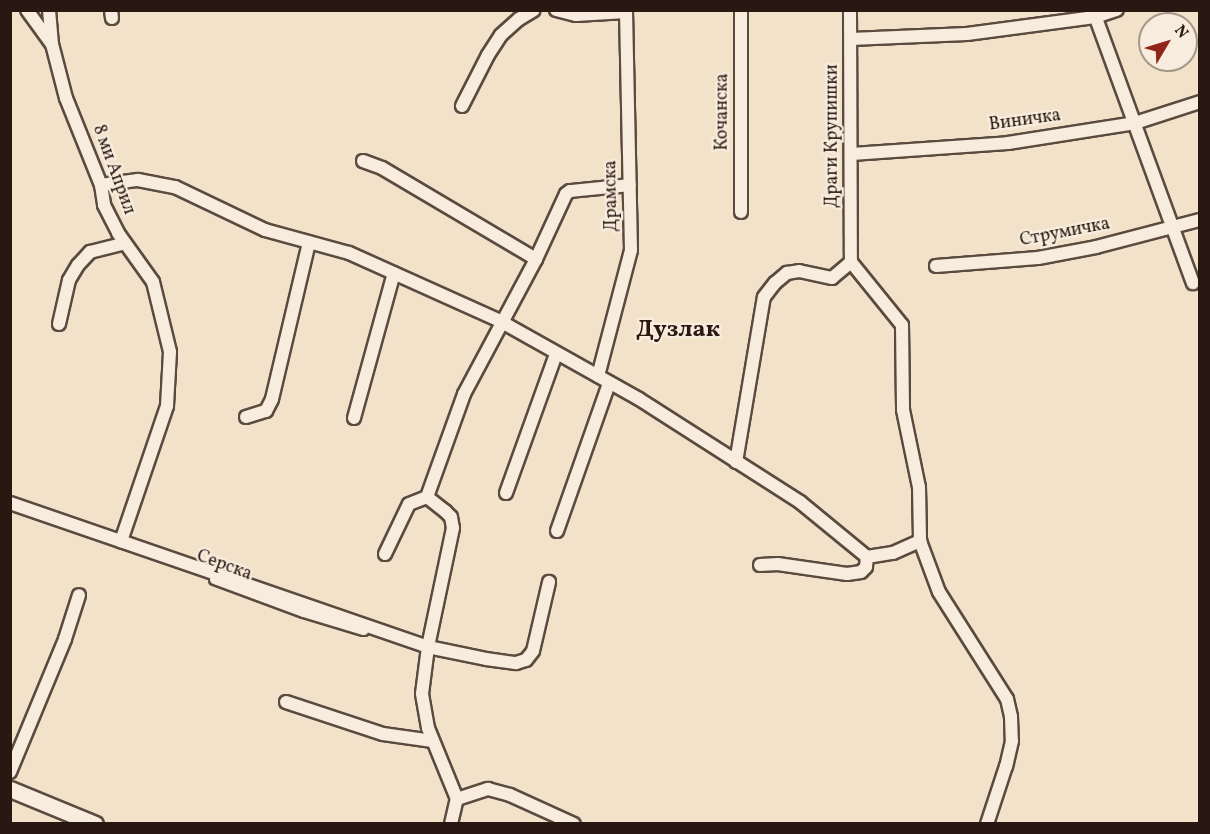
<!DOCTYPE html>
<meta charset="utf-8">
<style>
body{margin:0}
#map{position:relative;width:1210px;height:834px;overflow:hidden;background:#f2e2ca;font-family:Vollkorn,serif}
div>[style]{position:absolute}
.roads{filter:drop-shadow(2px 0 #5a4a3f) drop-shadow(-2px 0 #5a4a3f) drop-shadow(0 2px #5a4a3f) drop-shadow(0 -2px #5a4a3f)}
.pedestrian>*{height:9px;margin:-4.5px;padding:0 4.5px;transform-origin:4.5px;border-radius:4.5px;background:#f7ecdd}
.minor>*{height:12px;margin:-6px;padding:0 6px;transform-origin:6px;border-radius:6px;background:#f7ecdd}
.tertiary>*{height:15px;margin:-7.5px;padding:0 7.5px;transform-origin:7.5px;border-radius:7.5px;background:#f7ecdd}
span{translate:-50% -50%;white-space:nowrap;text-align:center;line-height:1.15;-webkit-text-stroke:4.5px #f7ecdd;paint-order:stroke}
.street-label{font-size:18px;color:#281811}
.district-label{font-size:24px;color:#281811;font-weight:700}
.frame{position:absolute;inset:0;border:12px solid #281811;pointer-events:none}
.north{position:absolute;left:1138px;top:12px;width:60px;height:60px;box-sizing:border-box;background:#f7ecdd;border:2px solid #a4978b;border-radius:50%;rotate:52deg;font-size:16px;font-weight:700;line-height:24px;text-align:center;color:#281811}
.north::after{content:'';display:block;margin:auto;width:21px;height:27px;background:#8f2418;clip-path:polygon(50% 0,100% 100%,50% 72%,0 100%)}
</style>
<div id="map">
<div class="roads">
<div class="pedestrian">
<i style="left:214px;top:579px;width:95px;rotate:20.3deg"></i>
<i style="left:303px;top:612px;width:63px;rotate:16.7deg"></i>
</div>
<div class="minor">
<i style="left:27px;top:10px;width:41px;rotate:54deg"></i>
<i style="left:49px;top:10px;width:34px;rotate:85deg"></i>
<i style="left:52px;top:44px;width:56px;rotate:75.5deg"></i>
<i style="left:66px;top:98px;width:94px;rotate:68.1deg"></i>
<i style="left:101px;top:185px;width:20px;rotate:81deg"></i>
<i style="left:104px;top:205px;width:31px;rotate:63deg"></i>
<i style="left:118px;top:233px;width:60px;rotate:54.5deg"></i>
<i style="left:153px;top:282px;width:72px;rotate:76.3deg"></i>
<i style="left:170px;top:352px;width:54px;rotate:93.2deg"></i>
<i style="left:167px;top:406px;width:143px;rotate:108.8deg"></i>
<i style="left:111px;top:10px;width:8px;rotate:83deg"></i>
<i style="left:556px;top:10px;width:21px;rotate:14deg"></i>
<i style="left:576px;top:15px;width:50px;rotate:-3.4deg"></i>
<i style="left:741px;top:10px;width:202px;rotate:90deg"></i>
<i style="left:850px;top:10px;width:252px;rotate:89.8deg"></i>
<i style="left:1093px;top:10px;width:291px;rotate:69.9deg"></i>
<i style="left:851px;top:39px;width:116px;rotate:-2.5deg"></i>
<i style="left:967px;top:34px;width:129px;rotate:-7.6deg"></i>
<i style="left:1095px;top:17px;width:23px;rotate:-18deg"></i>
<i style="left:462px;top:106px;width:57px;rotate:-63deg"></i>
<i style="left:488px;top:55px;width:24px;rotate:-57deg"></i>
<i style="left:501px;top:35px;width:24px;rotate:-42deg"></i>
<i style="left:519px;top:19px;width:17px;rotate:-31deg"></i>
<i style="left:852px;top:154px;width:156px;rotate:-4deg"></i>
<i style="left:1008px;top:143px;width:129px;rotate:-8.9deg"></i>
<i style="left:1135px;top:123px;width:68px;rotate:-17.9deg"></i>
<i style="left:363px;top:161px;width:20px;rotate:20deg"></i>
<i style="left:382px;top:168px;width:179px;rotate:30.6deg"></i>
<i style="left:101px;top:185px;width:37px;rotate:-8deg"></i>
<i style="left:138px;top:180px;width:38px;rotate:11deg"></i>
<i style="left:175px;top:187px;width:100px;rotate:25.5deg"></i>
<i style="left:265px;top:230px;width:87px;rotate:15.3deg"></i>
<i style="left:349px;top:253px;width:166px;rotate:24.2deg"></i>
<i style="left:500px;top:321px;width:159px;rotate:29.3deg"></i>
<i style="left:639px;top:399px;width:191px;rotate:32.6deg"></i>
<i style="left:800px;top:502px;width:87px;rotate:39.4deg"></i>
<i style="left:867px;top:557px;width:10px;rotate:96deg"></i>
<i style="left:866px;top:567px;width:7px;rotate:135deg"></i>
<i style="left:861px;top:572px;width:14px;rotate:172deg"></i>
<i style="left:847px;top:574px;width:70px;rotate:-171.8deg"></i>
<i style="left:778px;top:564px;width:18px;rotate:177deg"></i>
<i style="left:851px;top:262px;width:81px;rotate:51deg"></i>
<i style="left:902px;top:325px;width:85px;rotate:89.3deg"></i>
<i style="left:903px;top:410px;width:79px;rotate:78.3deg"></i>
<i style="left:919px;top:487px;width:54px;rotate:88.9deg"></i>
<i style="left:920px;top:541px;width:54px;rotate:69.6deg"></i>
<i style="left:939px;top:592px;width:127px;rotate:57.6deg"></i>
<i style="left:1007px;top:699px;width:18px;rotate:77deg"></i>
<i style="left:1011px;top:717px;width:24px;rotate:88deg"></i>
<i style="left:1012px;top:741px;width:26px;rotate:103deg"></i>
<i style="left:1006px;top:766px;width:61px;rotate:108.1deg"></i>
<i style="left:936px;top:266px;width:102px;rotate:-4.5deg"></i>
<i style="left:1038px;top:258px;width:59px;rotate:-10.7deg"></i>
<i style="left:1096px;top:247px;width:107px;rotate:-14.6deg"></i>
<i style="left:59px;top:324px;width:45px;rotate:-77.2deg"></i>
<i style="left:69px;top:280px;width:17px;rotate:-59deg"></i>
<i style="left:78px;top:265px;width:18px;rotate:-47deg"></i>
<i style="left:90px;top:252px;width:36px;rotate:-14deg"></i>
<i style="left:598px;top:376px;width:130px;rotate:-75.3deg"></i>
<i style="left:631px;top:250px;width:240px;rotate:-91.2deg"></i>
<i style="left:246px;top:417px;width:21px;rotate:-17deg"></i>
<i style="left:266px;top:411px;width:13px;rotate:-63deg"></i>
<i style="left:272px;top:399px;width:161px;rotate:-76.7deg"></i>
<i style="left:354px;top:418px;width:150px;rotate:-74.6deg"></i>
<i style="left:736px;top:462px;width:167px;rotate:-80.4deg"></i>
<i style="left:764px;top:297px;width:18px;rotate:-52deg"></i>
<i style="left:775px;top:283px;width:16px;rotate:-40deg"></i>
<i style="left:787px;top:273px;width:12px;rotate:-9deg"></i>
<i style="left:799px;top:271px;width:34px;rotate:12deg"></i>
<i style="left:832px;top:278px;width:25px;rotate:-40deg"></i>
<i style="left:506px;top:493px;width:148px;rotate:-70.2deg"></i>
<i style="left:427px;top:497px;width:23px;rotate:38deg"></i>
<i style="left:445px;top:511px;width:8px;rotate:45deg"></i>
<i style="left:451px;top:517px;width:11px;rotate:80deg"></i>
<i style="left:453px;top:528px;width:122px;rotate:101.9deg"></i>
<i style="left:428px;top:647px;width:47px;rotate:97.3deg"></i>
<i style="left:422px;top:694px;width:35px;rotate:80deg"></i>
<i style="left:428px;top:728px;width:77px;rotate:67.8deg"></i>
<i style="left:10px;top:503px;width:442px;rotate:19deg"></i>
<i style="left:428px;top:647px;width:59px;rotate:11.7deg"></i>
<i style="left:486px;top:659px;width:30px;rotate:8deg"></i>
<i style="left:516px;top:663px;width:10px;rotate:-17deg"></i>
<i style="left:526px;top:660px;width:11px;rotate:-52deg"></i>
<i style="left:533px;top:651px;width:71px;rotate:-76.9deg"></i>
<i style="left:557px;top:531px;width:157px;rotate:-70.6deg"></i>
<i style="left:385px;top:554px;width:55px;rotate:-64.4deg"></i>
<i style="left:409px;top:504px;width:19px;rotate:-21deg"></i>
<i style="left:427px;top:497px;width:109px;rotate:-70.2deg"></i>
<i style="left:464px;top:394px;width:153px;rotate:-61.9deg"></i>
<i style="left:536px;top:259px;width:72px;rotate:-65.2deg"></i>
<i style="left:566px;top:194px;width:5px;rotate:-37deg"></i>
<i style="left:570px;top:191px;width:60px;rotate:-5.7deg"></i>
<i style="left:867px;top:557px;width:26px;rotate:-9deg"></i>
<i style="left:893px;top:553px;width:30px;rotate:-24deg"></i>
<i style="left:286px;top:702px;width:102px;rotate:18.3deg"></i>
<i style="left:383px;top:734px;width:50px;rotate:8deg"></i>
<i style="left:10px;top:772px;width:144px;rotate:-67.5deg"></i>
<i style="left:65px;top:639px;width:46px;rotate:-72.3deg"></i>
<i style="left:451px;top:824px;width:26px;rotate:-77deg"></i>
<i style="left:457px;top:799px;width:33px;rotate:-18deg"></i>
<i style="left:488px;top:789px;width:23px;rotate:15deg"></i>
<i style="left:510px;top:795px;width:70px;rotate:24.4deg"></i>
</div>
<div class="tertiary">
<i style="left:10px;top:789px;width:92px;rotate:22.4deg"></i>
</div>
</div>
<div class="street-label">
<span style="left:723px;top:112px;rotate:-90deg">Кочанска</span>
<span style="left:1025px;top:121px;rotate:-8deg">Виничка</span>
<span style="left:833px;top:136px;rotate:-90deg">Драги Крупишки</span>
<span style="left:113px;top:170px;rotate:70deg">8 ми Април</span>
<span style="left:612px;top:196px;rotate:-91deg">Драмска</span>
<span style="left:1065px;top:233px;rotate:-11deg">Струмичка</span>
<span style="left:224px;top:566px;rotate:20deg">Серска</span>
</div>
<div class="district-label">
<span style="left:678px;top:331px">Дузлак</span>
</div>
<div class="frame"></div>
<div class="north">N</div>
</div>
